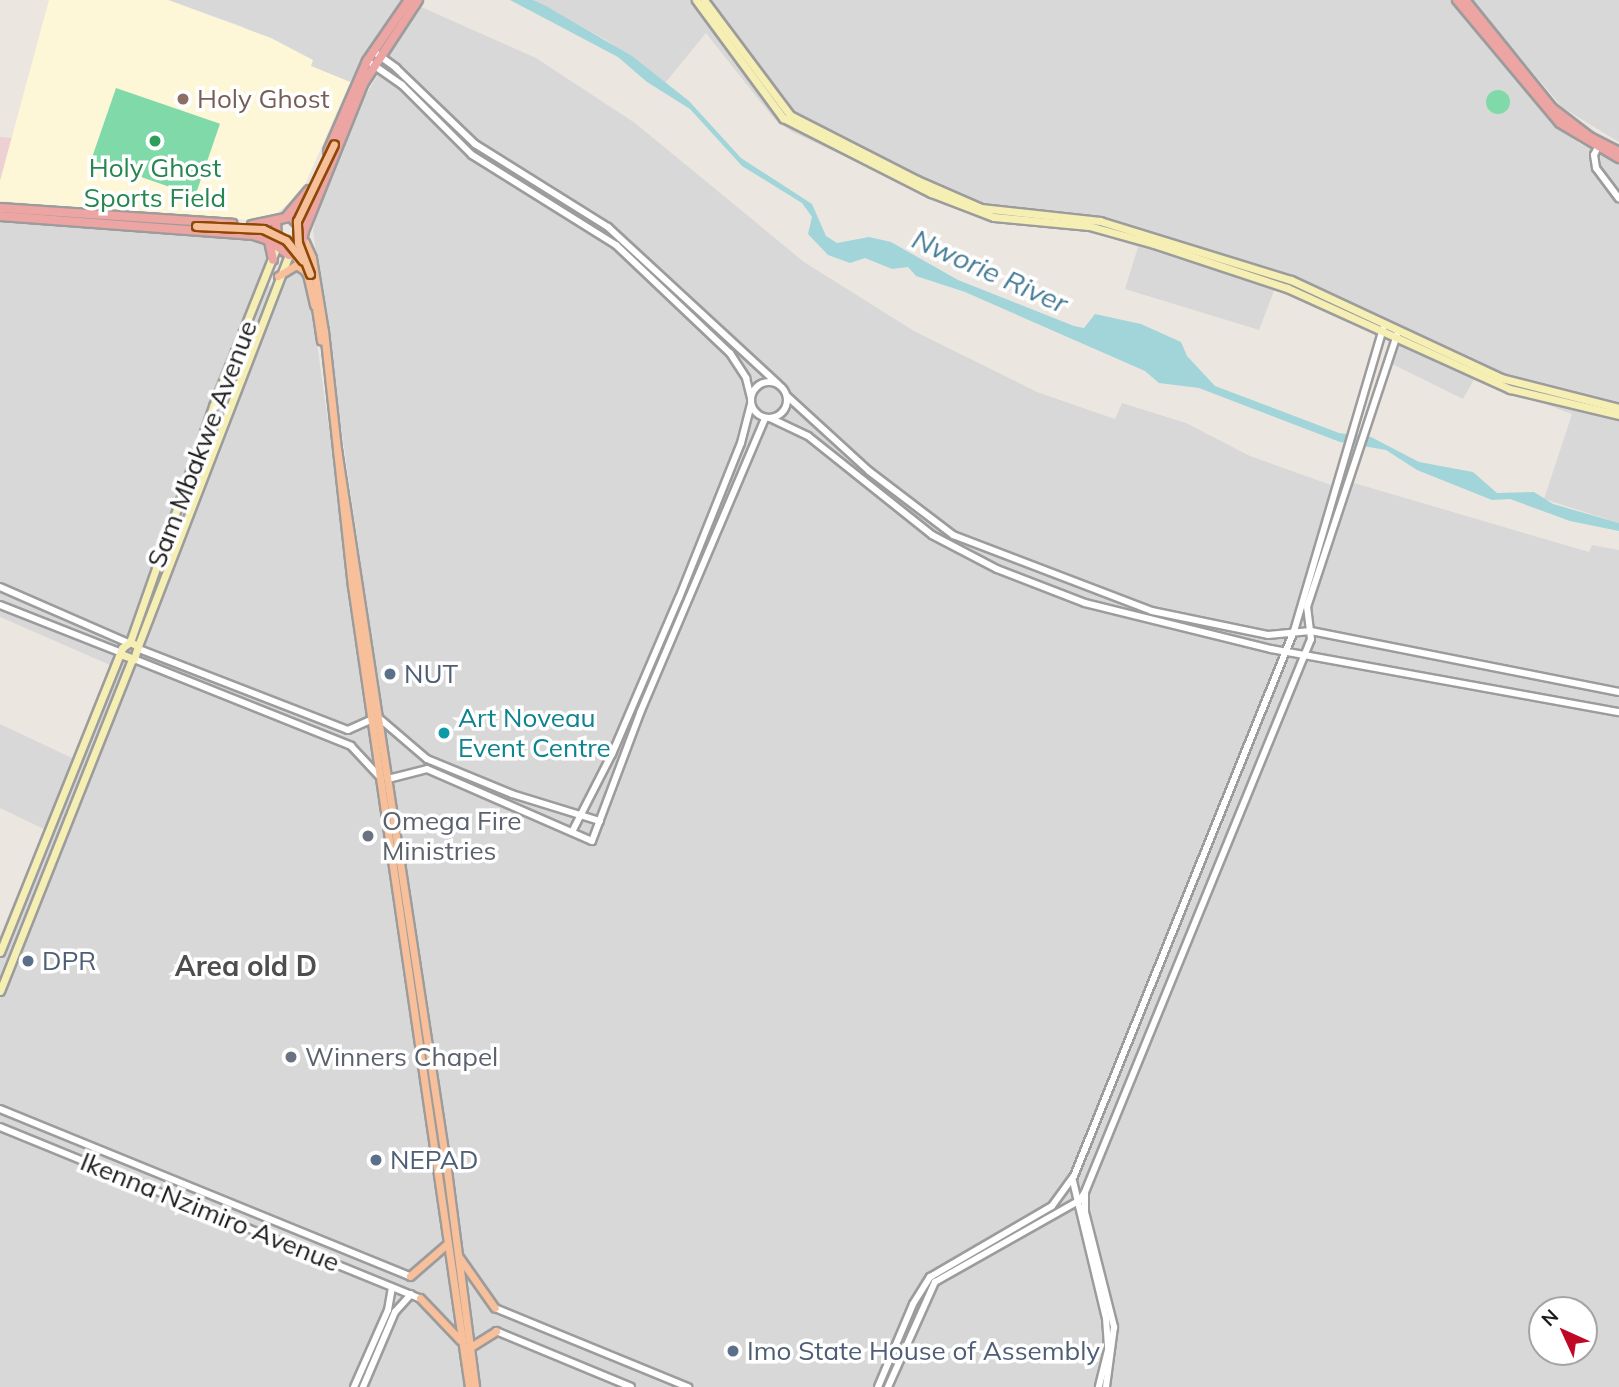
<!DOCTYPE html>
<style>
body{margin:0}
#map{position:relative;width:1619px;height:1387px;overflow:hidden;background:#ece6e0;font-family:Mulish,sans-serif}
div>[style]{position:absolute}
.residential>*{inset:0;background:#d9d8d8}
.commercial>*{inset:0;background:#edd0d3}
.education>*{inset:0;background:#fdf7d8}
.pitch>*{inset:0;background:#80d9a8;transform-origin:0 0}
.round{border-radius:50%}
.water>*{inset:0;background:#a2d5d9}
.roads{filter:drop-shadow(2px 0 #9c9c9c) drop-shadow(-2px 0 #9c9c9c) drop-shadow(0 2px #9c9c9c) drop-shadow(0 -2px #9c9c9c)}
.tertiary>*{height:6px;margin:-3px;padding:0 3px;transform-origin:3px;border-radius:3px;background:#fff}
.tertiary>.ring{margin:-3px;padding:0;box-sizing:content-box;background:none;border:6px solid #fff;border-radius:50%}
.secondary>*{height:7px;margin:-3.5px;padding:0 3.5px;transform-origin:3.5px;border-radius:3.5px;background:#f6efb4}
.primary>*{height:7px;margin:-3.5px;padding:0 3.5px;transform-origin:3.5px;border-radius:3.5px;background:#f7c09a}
.trunk>*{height:8px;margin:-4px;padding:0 4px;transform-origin:4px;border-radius:4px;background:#eca5a2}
.bridges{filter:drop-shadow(2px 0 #8c4906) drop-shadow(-2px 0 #8c4906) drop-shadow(0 2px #8c4906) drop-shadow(0 -2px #8c4906)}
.primary-bridge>*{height:7px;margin:-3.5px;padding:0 3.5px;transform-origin:3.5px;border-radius:3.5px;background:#f7c09a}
.dots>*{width:19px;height:19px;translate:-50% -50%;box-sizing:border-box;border:4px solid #fff;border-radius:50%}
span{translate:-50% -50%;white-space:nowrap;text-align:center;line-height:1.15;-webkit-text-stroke:7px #fff;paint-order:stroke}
.education-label{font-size:26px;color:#785e54}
.left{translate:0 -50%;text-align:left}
.leisure-label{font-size:26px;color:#27864d}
.street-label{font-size:26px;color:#1b1b1b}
.service-label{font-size:26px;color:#4e5e75}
.culture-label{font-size:26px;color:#0d838f}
.worship-label{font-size:26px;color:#5b616d}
.water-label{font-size:28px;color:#467b96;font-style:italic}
.neighbourhood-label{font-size:28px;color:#4e4e4e;font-weight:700}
.north{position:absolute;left:1528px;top:1296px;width:70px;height:70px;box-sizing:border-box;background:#fff;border:2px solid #a4a4a4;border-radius:50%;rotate:315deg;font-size:19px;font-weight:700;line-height:28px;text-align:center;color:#1b1b1b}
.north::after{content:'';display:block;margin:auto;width:24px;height:32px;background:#be0826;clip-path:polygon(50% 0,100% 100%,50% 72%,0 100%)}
</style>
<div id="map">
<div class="residential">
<i style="clip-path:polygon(168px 0,402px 0,350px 82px,310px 66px,241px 26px)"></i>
<i style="clip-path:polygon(533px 0,1452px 0,1553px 123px,1580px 144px,1619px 162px,1619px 523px,1544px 499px,1572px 414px,1475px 378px,1463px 399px,1392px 364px,1400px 343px,1275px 288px,1259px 330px,1125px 289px,1138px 247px,1094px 232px,987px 222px,792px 132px,775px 120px,706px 33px,665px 83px,608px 41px)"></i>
<i style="clip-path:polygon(1471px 0,1619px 0,1619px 142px,1563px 108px)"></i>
<i style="clip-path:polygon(evenodd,419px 6px,536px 58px,635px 123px,804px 262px,914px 331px,1037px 392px,1115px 419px,1122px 403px,1186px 423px,1250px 456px,1334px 486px,1337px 478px,1589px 552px,1592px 545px,1619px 550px,1619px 1387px,479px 1387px,313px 231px,319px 203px,355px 113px,419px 6px,1542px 1310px,1584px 1310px,1584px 1352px,1542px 1352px,1542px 1310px)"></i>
<i style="clip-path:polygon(0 220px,258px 242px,267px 244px,269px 254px,260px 281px,280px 291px,286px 277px,300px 269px,308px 280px,465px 1387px,0 1387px,0 936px,44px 829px,0 808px,0 724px,72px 758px,110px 665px,0 617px)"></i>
</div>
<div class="commercial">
<i style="clip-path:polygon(0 137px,12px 138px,0 181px)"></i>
</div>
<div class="education">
<i style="clip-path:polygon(49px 0,168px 0,271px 38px,313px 60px,311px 66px,350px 82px,302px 191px,276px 214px,249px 220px,0 201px,0 181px)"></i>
</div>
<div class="pitch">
<i style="left:116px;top:88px;width:110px;height:76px;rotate:19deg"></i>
<i class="round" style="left:1486px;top:90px;width:24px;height:24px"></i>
</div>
<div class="water">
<i style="clip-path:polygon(510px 0,533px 0,546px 6px,632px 56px,689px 101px,741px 158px,812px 204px,826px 236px,837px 243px,869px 237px,891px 242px,958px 280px,1074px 326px,1084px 328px,1095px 314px,1141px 324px,1181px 342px,1187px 356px,1215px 386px,1339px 433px,1371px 437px,1419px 462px,1473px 472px,1497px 493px,1534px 492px,1553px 504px,1619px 523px,1619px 531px,1570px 521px,1510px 499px,1492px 500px,1417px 470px,1386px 450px,1340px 442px,1199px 388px,1159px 383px,1145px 371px,965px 292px,916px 276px,908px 267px,892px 269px,865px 258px,850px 263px,828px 255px,808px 234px,812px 217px,802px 203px,742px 166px,690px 109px,647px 82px,618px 57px)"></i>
</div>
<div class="roads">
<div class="tertiary">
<i style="left:373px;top:51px;width:29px;rotate:36deg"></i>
<i style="left:396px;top:68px;width:110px;rotate:43.9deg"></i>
<i style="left:475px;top:144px;width:157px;rotate:32deg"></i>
<i style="left:608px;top:227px;width:231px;rotate:42.7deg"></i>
<i style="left:372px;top:64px;width:37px;rotate:35deg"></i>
<i style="left:402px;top:85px;width:99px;rotate:45deg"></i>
<i style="left:472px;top:155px;width:170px;rotate:32deg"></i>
<i style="left:616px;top:245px;width:157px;rotate:43.5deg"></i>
<i style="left:730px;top:353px;width:30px;rotate:57deg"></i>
<i style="left:746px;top:378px;width:21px;rotate:76deg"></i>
<i style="left:1600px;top:143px;width:13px;rotate:117deg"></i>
<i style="left:1594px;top:155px;width:13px;rotate:81deg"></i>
<i style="left:1596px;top:168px;width:38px;rotate:53deg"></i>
<i class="ring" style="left:751px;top:382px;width:30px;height:30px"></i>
<i style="left:787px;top:396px;width:111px;rotate:42.4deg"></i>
<i style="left:869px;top:471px;width:106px;rotate:37.3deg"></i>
<i style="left:953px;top:535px;width:213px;rotate:20.9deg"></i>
<i style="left:1152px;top:611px;width:118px;rotate:11.7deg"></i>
<i style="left:1268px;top:635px;width:43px;rotate:-5.3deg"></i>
<i style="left:1311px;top:631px;width:314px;rotate:11.2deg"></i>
<i style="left:770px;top:418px;width:42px;rotate:25.3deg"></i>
<i style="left:808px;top:436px;width:159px;rotate:38.6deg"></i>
<i style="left:932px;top:535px;width:73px;rotate:27.6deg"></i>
<i style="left:997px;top:569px;width:94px;rotate:21.1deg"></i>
<i style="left:1085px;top:603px;width:192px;rotate:13.9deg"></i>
<i style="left:1271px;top:649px;width:354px;rotate:10.3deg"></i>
<i style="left:0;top:587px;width:140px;rotate:23.6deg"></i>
<i style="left:0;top:605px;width:131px;rotate:21.5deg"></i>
<i style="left:139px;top:649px;width:224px;rotate:21.2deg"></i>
<i style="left:348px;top:730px;width:27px;rotate:-24deg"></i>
<i style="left:134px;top:659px;width:234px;rotate:21.8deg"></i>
<i style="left:351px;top:746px;width:41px;rotate:47deg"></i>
<i style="left:379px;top:718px;width:63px;rotate:40.5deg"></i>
<i style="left:427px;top:759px;width:92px;rotate:22.4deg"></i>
<i style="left:512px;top:794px;width:92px;rotate:17.1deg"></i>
<i style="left:388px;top:779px;width:40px;rotate:-14.4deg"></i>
<i style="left:427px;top:769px;width:180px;rotate:23.6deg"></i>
<i style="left:592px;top:841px;width:137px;rotate:-69.4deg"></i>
<i style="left:640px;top:713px;width:320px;rotate:-67deg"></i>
<i style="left:572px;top:832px;width:88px;rotate:-62.9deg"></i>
<i style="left:612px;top:754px;width:170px;rotate:-66.8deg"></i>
<i style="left:679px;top:598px;width:167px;rotate:-68.2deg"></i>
<i style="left:741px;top:443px;width:40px;rotate:-75.6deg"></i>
<i style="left:0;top:1109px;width:443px;rotate:22.2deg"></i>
<i style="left:0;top:1127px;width:453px;rotate:22.2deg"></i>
<i style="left:1073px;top:1181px;width:141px;rotate:76.5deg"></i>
<i style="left:1106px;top:1318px;width:32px;rotate:86deg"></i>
<i style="left:1108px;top:1350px;width:38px;rotate:104deg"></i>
<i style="left:1085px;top:1194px;width:18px;rotate:90deg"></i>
<i style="left:1085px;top:1212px;width:119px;rotate:75.8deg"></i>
<i style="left:1114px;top:1327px;width:61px;rotate:97.6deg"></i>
<i style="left:495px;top:1308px;width:209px;rotate:22.3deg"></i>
<i style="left:496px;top:1331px;width:146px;rotate:22.5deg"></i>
<i style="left:354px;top:1387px;width:84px;rotate:-66.2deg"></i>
<i style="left:388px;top:1310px;width:23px;rotate:-80deg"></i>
<i style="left:363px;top:1387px;width:82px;rotate:-66.9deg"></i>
<i style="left:395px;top:1312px;width:24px;rotate:-48deg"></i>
<i style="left:878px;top:1387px;width:90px;rotate:-67.1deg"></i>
<i style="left:913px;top:1304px;width:32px;rotate:-58deg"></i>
<i style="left:930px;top:1277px;width:141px;rotate:-30.2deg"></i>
<i style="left:1052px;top:1206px;width:37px;rotate:-54deg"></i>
<i style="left:1074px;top:1176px;width:588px;rotate:-68.02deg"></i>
<i style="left:1294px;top:631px;width:315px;rotate:-73.6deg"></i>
<i style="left:888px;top:1387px;width:115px;rotate:-65.9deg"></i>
<i style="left:935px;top:1282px;width:167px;rotate:-29.5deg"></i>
<i style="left:1080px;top:1200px;width:9px;rotate:-58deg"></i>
<i style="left:1085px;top:1192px;width:597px;rotate:-67.77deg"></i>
<i style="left:1311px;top:639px;width:32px;rotate:-97deg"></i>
<i style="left:1307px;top:607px;width:287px;rotate:-71.7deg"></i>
</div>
<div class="secondary">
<i style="left:696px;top:0;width:147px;rotate:53.6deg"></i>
<i style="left:783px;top:118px;width:166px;rotate:26.9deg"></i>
<i style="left:931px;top:193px;width:67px;rotate:20.9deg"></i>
<i style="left:994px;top:217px;width:95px;rotate:5.4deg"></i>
<i style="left:1089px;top:226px;width:67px;rotate:15.5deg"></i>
<i style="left:1154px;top:244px;width:140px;rotate:18.3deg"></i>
<i style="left:1287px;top:288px;width:245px;rotate:24.4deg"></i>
<i style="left:1510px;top:389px;width:112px;rotate:13.4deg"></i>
<i style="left:704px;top:0;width:144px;rotate:53.2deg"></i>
<i style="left:790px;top:115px;width:143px;rotate:27.1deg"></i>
<i style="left:917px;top:180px;width:70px;rotate:23.6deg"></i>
<i style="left:981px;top:208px;width:120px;rotate:6.2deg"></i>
<i style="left:1100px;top:221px;width:200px;rotate:17.2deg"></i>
<i style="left:1291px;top:280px;width:232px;rotate:25deg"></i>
<i style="left:1501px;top:378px;width:122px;rotate:14.3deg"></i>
<i style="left:130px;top:642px;width:250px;rotate:-70.6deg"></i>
<i style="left:213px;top:406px;width:172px;rotate:-68.2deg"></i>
<i style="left:138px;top:646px;width:419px;rotate:-68.9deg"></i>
<i style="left:0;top:952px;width:328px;rotate:-68.1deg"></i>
<i style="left:122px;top:648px;width:10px;rotate:-37deg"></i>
<i style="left:130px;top:642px;width:9px;rotate:27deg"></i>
<i style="left:138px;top:646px;width:14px;rotate:107deg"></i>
<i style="left:134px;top:659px;width:12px;rotate:-160deg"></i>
<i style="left:0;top:991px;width:356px;rotate:-68.3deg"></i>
</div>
<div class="primary">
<i style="left:305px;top:242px;width:17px;rotate:66deg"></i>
<i style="left:312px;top:258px;width:74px;rotate:80.7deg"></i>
<i style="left:324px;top:331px;width:119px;rotate:83.7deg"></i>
<i style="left:337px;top:449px;width:729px;rotate:81.33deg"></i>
<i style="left:447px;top:1170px;width:219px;rotate:82.6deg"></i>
<i style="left:294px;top:255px;width:23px;rotate:56deg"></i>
<i style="left:307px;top:274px;width:32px;rotate:77deg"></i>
<i style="left:278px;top:276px;width:21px;rotate:-31deg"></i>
<i style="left:296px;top:265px;width:9px;rotate:32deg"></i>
<i style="left:315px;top:301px;width:40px;rotate:81.5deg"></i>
<i style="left:337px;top:449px;width:138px;rotate:83.8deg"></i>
<i style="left:352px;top:586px;width:809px;rotate:81.69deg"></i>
<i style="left:459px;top:1257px;width:62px;rotate:54.8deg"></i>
<i style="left:410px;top:1276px;width:49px;rotate:-40.9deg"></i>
<i style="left:420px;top:1298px;width:58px;rotate:46.4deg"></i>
<i style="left:469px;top:1348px;width:32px;rotate:-32deg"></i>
</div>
<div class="trunk">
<i style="left:1457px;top:0;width:160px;rotate:50.1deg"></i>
<i style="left:1560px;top:123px;width:69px;rotate:30.7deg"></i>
<i style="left:1465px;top:0;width:139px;rotate:51.1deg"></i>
<i style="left:1552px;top:108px;width:48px;rotate:37.3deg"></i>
<i style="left:1590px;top:137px;width:33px;rotate:27deg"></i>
<i style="left:328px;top:151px;width:98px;rotate:-66.6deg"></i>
<i style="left:367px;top:61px;width:74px;rotate:-55.5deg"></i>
<i style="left:0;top:208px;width:233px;rotate:3.9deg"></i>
<i style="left:0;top:216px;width:254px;rotate:4.3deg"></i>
<i style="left:253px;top:235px;width:22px;rotate:18deg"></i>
<i style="left:287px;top:216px;width:34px;rotate:-50deg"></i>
<i style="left:252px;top:225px;width:40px;rotate:-12deg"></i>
<i style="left:291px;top:217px;width:19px;rotate:47deg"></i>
<i style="left:304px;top:231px;width:21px;rotate:101deg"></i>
<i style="left:300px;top:252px;width:11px;rotate:165deg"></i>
<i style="left:289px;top:255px;width:15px;rotate:-143deg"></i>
<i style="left:277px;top:246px;width:23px;rotate:-92deg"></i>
<i style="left:304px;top:231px;width:158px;rotate:-68.1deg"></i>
<i style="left:363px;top:84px;width:100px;rotate:-56.8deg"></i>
<i style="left:269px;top:241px;width:19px;rotate:78deg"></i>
</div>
</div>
<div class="bridges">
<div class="primary-bridge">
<i style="left:196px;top:226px;width:67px;rotate:2.6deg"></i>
<i style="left:263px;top:229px;width:25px;rotate:26deg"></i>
<i style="left:286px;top:240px;width:26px;rotate:51deg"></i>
<i style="left:310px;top:274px;width:33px;rotate:-111deg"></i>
<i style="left:298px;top:243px;width:22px;rotate:-93deg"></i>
<i style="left:297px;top:221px;width:85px;rotate:-64.3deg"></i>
</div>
</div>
<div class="dots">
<i style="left:183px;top:99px;background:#8d6e63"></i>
<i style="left:155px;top:141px;background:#2e9e5b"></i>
<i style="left:390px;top:674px;background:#5c6f8a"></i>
<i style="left:444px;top:733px;background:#0f9aa8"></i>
<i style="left:368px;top:836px;background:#6b7280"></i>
<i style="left:28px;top:961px;background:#5c6f8a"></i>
<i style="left:291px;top:1057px;background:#6b7280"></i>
<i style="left:376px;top:1160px;background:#5c6f8a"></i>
<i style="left:733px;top:1351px;background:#5c6f8a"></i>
</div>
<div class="education-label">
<span class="left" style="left:197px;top:99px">Holy Ghost</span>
</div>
<div class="leisure-label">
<span style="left:155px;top:183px">Holy Ghost<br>Sports Field</span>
</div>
<div class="street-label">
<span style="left:202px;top:444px;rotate:-69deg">Sam Mbakwe Avenue</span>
<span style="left:210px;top:1212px;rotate:22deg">Ikenna Nzimiro Avenue</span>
</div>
<div class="service-label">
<span class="left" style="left:404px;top:674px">NUT</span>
<span class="left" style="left:42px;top:961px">DPR</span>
<span class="left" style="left:390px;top:1160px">NEPAD</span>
<span class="left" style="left:747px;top:1351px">Imo State House of Assembly</span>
</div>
<div class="culture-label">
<span class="left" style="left:458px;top:733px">Art Noveau<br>Event Centre</span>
</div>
<div class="worship-label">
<span class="left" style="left:382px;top:836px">Omega Fire<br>Ministries</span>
<span class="left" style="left:305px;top:1057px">Winners Chapel</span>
</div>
<div class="water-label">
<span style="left:990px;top:271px;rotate:24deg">Nworie River</span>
</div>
<div class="neighbourhood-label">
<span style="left:246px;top:966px">Area old D</span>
</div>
<div class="north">N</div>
</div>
